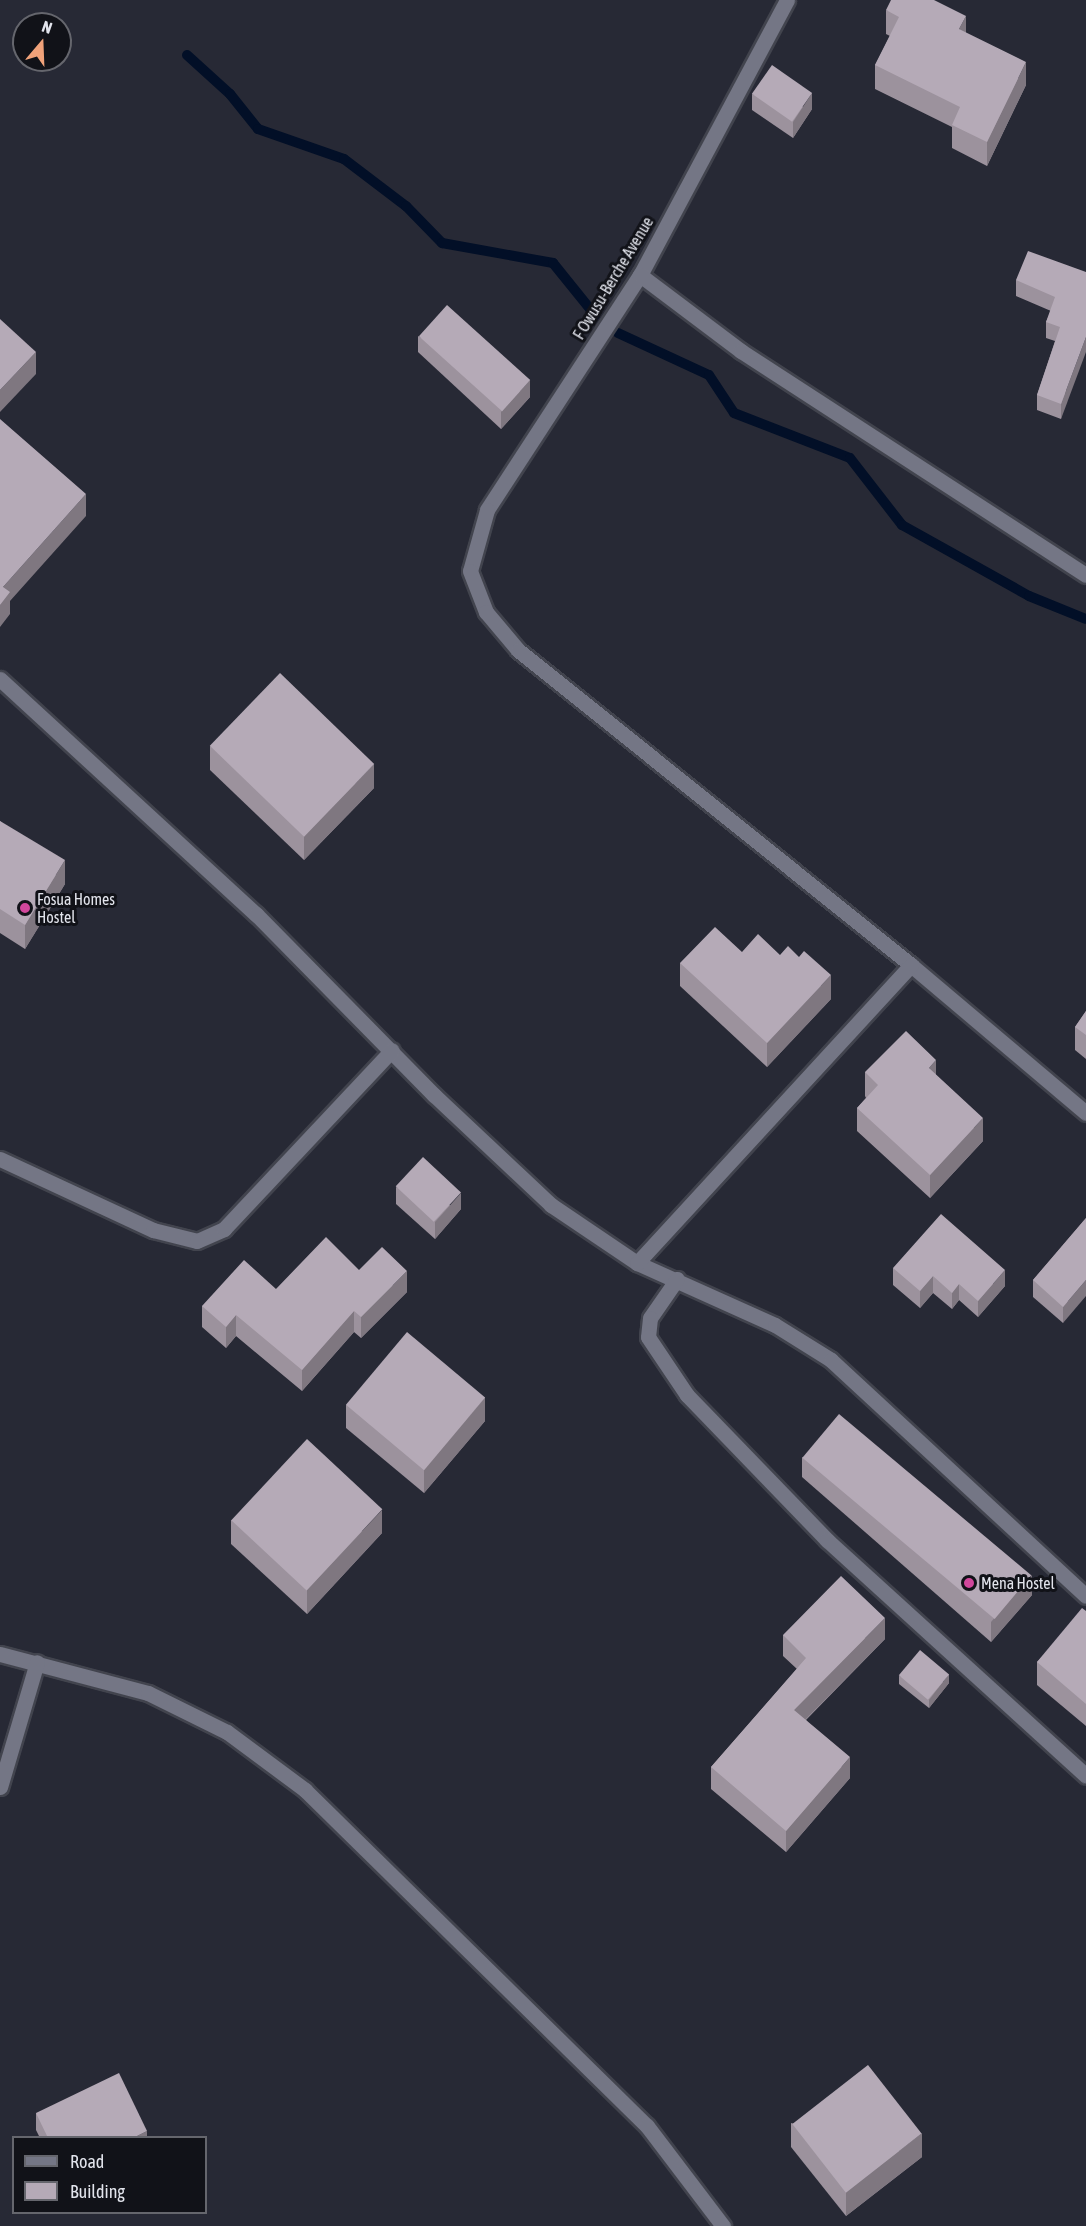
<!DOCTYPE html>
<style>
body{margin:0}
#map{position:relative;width:1086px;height:2226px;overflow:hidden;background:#272935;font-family:"Asap Condensed",sans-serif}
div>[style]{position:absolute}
.stream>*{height:10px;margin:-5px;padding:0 5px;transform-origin:5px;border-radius:5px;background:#020f27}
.roads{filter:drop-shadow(2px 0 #42444e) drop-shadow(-2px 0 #42444e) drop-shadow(0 2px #42444e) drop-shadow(0 -2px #42444e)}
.street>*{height:15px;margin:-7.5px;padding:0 7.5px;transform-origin:7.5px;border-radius:7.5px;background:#747685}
.wall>*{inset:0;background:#9c929d}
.shaded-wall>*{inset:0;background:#7f7780}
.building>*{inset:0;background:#b5aab7;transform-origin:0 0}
.dots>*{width:16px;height:16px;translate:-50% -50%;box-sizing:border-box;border:3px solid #111218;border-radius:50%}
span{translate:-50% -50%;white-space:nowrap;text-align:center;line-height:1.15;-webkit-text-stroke:6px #111218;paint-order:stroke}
.street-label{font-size:16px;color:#e2e4ec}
.poi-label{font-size:16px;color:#e2e4ec}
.left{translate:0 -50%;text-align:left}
.legend{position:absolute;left:12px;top:2136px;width:195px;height:78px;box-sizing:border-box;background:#111218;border:2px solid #65666d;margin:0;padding:8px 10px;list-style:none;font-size:18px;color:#e2e4ec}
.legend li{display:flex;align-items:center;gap:12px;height:30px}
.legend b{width:30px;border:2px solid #65666d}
.north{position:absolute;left:12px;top:12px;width:60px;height:60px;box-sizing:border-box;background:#111218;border:2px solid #65666d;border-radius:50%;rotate:19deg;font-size:16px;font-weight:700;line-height:24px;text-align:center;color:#e2e4ec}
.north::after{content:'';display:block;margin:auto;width:21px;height:27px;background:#f0a27a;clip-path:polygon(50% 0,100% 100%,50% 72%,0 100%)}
</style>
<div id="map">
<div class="stream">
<i style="left:187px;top:55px;width:58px;rotate:42.2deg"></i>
<i style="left:230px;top:94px;width:45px;rotate:51.3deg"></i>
<i style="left:258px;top:129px;width:91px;rotate:19.2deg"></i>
<i style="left:344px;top:159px;width:78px;rotate:37.2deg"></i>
<i style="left:406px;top:206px;width:52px;rotate:45.8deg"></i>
<i style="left:442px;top:243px;width:113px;rotate:10.2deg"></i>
<i style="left:553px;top:263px;width:67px;rotate:51.1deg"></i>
<i style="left:618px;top:333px;width:100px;rotate:24.8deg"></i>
<i style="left:709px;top:375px;width:45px;rotate:56.7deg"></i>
<i style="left:734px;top:413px;width:124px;rotate:21.2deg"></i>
<i style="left:850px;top:458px;width:85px;rotate:52.2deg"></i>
<i style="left:902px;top:525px;width:145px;rotate:29.2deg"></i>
<i style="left:1029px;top:596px;width:61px;rotate:22deg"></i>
</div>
<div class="roads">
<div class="street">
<i style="left:787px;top:0;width:312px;rotate:118.1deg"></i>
<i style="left:640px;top:275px;width:280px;rotate:123.1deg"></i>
<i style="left:487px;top:510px;width:63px;rotate:105.6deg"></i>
<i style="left:470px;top:571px;width:44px;rotate:68.7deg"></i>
<i style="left:486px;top:612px;width:50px;rotate:49.9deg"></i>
<i style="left:518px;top:650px;width:504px;rotate:38.71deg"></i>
<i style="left:911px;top:965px;width:229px;rotate:40.2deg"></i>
<i style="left:640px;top:275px;width:126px;rotate:37deg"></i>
<i style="left:741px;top:351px;width:411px;rotate:33deg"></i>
<i style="left:0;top:679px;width:348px;rotate:42.6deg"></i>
<i style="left:256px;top:914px;width:254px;rotate:45.5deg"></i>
<i style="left:434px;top:1095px;width:161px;rotate:43.2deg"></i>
<i style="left:551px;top:1205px;width:104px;rotate:34deg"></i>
<i style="left:637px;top:1263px;width:151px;rotate:24.2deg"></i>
<i style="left:775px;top:1325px;width:66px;rotate:32deg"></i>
<i style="left:831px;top:1360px;width:347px;rotate:42.8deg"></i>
<i style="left:0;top:1159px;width:169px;rotate:24.9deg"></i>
<i style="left:153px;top:1230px;width:45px;rotate:14deg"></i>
<i style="left:197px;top:1241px;width:30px;rotate:-24deg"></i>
<i style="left:224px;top:1229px;width:245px;rotate:-46.8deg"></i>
<i style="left:637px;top:1263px;width:405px;rotate:-47.4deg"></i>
<i style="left:677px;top:1279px;width:47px;rotate:124.7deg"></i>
<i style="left:650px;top:1318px;width:19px;rotate:96deg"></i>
<i style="left:648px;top:1337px;width:70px;rotate:56.1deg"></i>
<i style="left:687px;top:1395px;width:202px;rotate:46deg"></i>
<i style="left:827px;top:1540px;width:350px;rotate:42.3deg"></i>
<i style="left:0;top:1654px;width:153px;rotate:14.8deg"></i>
<i style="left:148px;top:1693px;width:88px;rotate:26.3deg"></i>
<i style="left:227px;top:1732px;width:97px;rotate:36.6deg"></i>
<i style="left:305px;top:1790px;width:479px;rotate:44.5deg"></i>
<i style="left:647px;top:2126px;width:126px;rotate:52.8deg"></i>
<i style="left:0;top:1787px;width:130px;rotate:-73.5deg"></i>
</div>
</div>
<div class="wall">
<i style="clip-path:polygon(886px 10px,966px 33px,1026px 85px,987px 166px,952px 148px,952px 127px,875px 89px,875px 65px,890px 36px,886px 34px)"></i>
<i style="clip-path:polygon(752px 94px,812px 109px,793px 138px,752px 110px)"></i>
<i style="clip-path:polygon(1086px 272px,1061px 419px,1037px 410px,1037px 395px,1055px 341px,1046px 338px,1046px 322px,1051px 311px,1016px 296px,1016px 280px)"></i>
<i style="clip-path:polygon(418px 336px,530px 397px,501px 429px,418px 352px)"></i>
<i style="clip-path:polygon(210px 746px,374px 788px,304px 860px,210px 770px)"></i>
<i style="clip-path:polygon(0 821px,65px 884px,25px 949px,0 933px)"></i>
<i style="clip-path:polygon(742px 952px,799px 957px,831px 999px,767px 1067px,680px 986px,680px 963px)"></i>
<i style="clip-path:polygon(1086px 1011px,1086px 1059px,1075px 1050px,1075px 1027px)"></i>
<i style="clip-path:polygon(865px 1072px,936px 1075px,983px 1141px,930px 1198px,857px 1131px,857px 1108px,866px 1098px,865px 1096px)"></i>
<i style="clip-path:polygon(396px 1187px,461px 1209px,435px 1239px,396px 1204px)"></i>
<i style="clip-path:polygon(1086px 1218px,1063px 1323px,1033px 1297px,1033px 1280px)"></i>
<i style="clip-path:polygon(893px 1268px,1005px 1286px,978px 1317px,959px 1300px,952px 1309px,933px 1293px,920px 1308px,893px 1285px)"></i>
<i style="clip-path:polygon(359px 1270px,407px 1292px,361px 1338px,354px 1332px,302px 1391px,236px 1336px,226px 1348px,202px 1327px,202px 1306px)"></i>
<i style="clip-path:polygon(346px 1405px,485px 1421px,424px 1493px,346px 1428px)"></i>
<i style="clip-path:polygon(802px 1457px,1032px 1595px,991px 1642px,802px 1477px)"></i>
<i style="clip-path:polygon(231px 1520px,382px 1533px,307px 1614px,231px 1544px)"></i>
<i style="clip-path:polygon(1086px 1611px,1086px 1726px,1037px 1685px,1037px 1662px)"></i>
<i style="clip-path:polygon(783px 1635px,885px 1639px,806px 1720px,850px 1778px,786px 1852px,711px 1789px,711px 1767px,797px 1669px,783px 1656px)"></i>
<i style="clip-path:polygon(899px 1676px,949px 1683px,929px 1708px,899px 1684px)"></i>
<i style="clip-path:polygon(36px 2113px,147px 2138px,40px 2138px,36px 2130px)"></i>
<i style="clip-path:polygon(791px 2123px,922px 2157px,846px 2216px,791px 2147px)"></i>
</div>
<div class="shaded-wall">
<i style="clip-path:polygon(966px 16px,966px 40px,959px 29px)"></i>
<i style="clip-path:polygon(1026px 62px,1026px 85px,987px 166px,987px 142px)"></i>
<i style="clip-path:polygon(812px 93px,812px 109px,793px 138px,793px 122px)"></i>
<i style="clip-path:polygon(1086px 337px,1086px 352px,1061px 419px,1061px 404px)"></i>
<i style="clip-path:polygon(36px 352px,36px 374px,0 412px,0 390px)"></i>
<i style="clip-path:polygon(530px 380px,530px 397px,501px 429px,501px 412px)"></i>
<i style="clip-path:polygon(86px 494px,86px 516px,10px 601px,10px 614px,0 627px,0 605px,3px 587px)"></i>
<i style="clip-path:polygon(374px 764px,374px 788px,304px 860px,304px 836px)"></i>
<i style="clip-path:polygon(65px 860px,65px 884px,25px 949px,25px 925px)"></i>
<i style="clip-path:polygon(831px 975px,831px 999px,767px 1067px,767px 1043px)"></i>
<i style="clip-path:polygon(936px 1060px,936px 1084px,929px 1068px)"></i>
<i style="clip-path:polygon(983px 1118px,983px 1141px,930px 1198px,930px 1175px)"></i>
<i style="clip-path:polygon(461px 1193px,461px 1209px,435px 1239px,435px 1222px)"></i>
<i style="clip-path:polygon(1005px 1270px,1005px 1286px,978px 1317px,978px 1301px)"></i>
<i style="clip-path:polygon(407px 1271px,407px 1292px,361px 1338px,361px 1317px)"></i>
<i style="clip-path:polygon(933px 1276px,933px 1293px,920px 1308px,920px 1291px)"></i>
<i style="clip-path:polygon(1086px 1280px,1086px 1296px,1063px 1323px,1063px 1307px)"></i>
<i style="clip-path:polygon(959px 1284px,959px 1300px,952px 1309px,952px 1293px)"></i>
<i style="clip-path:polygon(354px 1311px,354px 1332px,302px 1391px,302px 1370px)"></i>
<i style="clip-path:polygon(236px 1315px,236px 1336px,226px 1348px,226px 1327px)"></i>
<i style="clip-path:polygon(485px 1397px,485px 1421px,424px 1493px,424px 1469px)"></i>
<i style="clip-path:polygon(382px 1510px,382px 1533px,307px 1614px,307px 1590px)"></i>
<i style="clip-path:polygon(1032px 1575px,1032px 1595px,991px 1642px,991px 1622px)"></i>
<i style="clip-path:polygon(885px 1618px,885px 1639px,794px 1731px,794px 1710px)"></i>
<i style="clip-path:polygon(949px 1674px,949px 1683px,929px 1708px,929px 1700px)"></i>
<i style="clip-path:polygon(850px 1757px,850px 1778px,786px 1852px,786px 1831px)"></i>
<i style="clip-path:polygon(147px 2131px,147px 2138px,133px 2138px)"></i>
<i style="clip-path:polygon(922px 2133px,922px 2157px,846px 2216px,846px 2192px)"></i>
</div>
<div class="building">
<i style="clip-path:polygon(891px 0,934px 0,966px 16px,959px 29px,1026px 62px,987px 142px,952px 125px,960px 107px,875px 65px,899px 17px,886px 10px)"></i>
<i style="left:772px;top:65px;width:49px;height:35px;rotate:35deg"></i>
<i style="clip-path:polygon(1028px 251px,1086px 272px,1086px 337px,1061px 404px,1037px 395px,1060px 327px,1046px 322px,1055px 297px,1016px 280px)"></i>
<i style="left:447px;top:305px;width:112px;height:42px;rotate:42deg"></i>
<i style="clip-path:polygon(0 319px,36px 352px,0 390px)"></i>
<i style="clip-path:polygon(0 419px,86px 494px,3px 587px,10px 592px,0 605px)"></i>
<i style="left:280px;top:673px;width:131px;height:101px;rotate:44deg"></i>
<i style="clip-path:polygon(0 821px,65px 860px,25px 925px,0 909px)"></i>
<i style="clip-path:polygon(715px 927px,742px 952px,758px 934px,780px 955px,788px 946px,799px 957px,804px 951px,831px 975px,767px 1043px,680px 963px)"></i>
<i style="clip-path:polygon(1086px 1011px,1086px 1035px,1075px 1027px)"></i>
<i style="clip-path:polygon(906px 1031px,936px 1060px,929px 1068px,983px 1118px,930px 1175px,857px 1108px,878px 1085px,865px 1072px)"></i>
<i style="left:423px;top:1157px;width:52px;height:40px;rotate:43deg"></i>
<i style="clip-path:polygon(941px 1214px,1005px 1270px,978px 1301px,959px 1284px,952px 1293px,933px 1276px,920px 1291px,893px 1268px)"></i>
<i style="clip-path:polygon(1086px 1218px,1086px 1280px,1063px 1307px,1033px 1280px)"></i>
<i style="clip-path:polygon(326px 1237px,359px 1270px,382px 1247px,407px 1271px,361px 1317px,354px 1311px,302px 1370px,236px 1315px,226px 1327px,202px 1306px,244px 1260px,276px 1289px)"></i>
<i style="left:407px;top:1332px;width:102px;height:95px;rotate:40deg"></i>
<i style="left:839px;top:1414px;width:251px;height:57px;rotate:40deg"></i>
<i style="left:307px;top:1439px;width:103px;height:111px;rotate:43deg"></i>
<i style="clip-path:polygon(841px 1576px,885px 1618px,794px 1710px,850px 1757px,786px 1831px,711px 1767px,806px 1658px,783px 1635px)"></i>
<i style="clip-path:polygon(1082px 1608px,1086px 1611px,1086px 1704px,1037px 1662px)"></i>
<i style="left:920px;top:1650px;width:38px;height:33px;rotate:40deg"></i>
<i style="left:868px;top:2065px;width:87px;height:96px;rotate:52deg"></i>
<i style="clip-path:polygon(119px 2073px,147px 2131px,133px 2138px,48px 2138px,36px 2113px)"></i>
</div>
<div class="dots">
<i style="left:25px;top:908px;background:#d1479c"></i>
<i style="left:969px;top:1583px;background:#d1479c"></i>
</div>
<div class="street-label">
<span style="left:613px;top:278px;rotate:-59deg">F Owusu-Berche Avenue</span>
</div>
<div class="poi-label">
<span class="left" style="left:37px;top:908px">Fosua Homes<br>Hostel</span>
<span class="left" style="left:981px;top:1583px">Mena Hostel</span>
</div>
<ul class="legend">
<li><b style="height:8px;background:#747685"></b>Road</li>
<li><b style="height:16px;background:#b5aab7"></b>Building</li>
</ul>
<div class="north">N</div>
</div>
